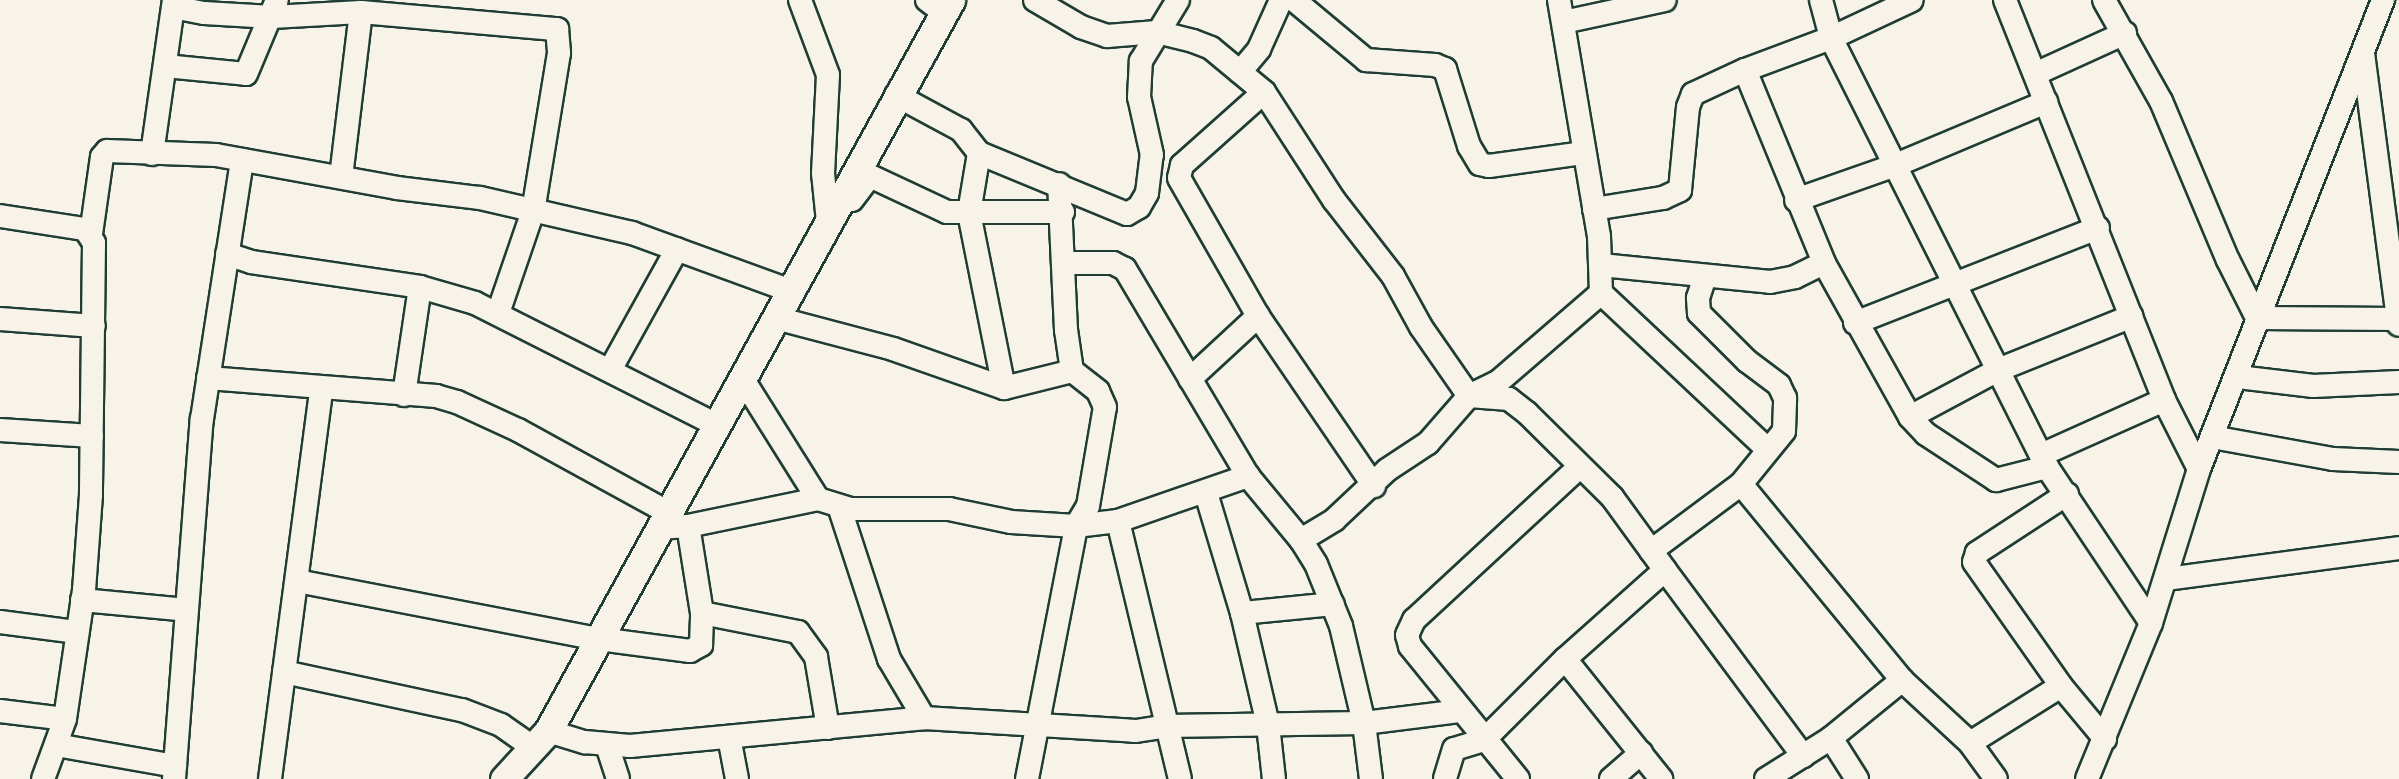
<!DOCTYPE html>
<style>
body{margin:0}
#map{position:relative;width:2399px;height:779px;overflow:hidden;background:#f7f3e8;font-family:Sriracha,sans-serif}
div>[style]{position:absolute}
.roads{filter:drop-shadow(2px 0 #1f3d34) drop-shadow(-2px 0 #1f3d34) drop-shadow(0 2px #1f3d34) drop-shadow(0 -2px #1f3d34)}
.minor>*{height:22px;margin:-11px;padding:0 11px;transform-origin:11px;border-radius:11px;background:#f7f3e8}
.tertiary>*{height:27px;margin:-13.5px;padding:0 13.5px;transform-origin:13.5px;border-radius:13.5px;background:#f7f3e8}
span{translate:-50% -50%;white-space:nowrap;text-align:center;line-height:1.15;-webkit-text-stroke:4.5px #f7f3e8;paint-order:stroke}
</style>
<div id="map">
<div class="roads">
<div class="minor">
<i style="left:178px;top:0;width:8px;rotate:90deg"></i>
<i style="left:178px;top:8px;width:26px;rotate:11deg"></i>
<i style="left:204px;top:13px;width:68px;rotate:3.4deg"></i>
<i style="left:272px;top:17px;width:89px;rotate:-3.2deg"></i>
<i style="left:361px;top:12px;width:197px;rotate:5deg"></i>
<i style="left:557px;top:29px;width:24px;rotate:85deg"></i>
<i style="left:559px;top:53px;width:160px;rotate:99.3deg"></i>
<i style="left:533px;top:211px;width:108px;rotate:108.9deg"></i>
<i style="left:800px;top:0;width:80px;rotate:69.5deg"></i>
<i style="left:828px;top:75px;width:98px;rotate:92.9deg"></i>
<i style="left:823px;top:173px;width:49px;rotate:84.2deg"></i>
<i style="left:927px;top:0;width:21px;rotate:37deg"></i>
<i style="left:1035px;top:0;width:53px;rotate:30.4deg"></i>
<i style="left:1081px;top:27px;width:28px;rotate:19deg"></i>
<i style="left:1107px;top:36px;width:50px;rotate:-4.6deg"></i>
<i style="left:1157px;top:32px;width:37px;rotate:14deg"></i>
<i style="left:1193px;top:41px;width:19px;rotate:21deg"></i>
<i style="left:1211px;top:48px;width:69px;rotate:39.7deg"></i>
<i style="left:1264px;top:92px;width:129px;rotate:57.1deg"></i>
<i style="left:1334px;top:200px;width:96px;rotate:52.2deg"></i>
<i style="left:1393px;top:276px;width:58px;rotate:61.2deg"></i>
<i style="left:1421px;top:327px;width:84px;rotate:55.2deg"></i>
<i style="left:1469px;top:396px;width:40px;rotate:4.3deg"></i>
<i style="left:1509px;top:399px;width:23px;rotate:38deg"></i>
<i style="left:1527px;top:413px;width:120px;rotate:44.7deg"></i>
<i style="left:1612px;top:497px;width:90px;rotate:54deg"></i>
<i style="left:1665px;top:570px;width:134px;rotate:138.3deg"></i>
<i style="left:1565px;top:659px;width:115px;rotate:135deg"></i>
<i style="left:1484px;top:740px;width:31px;rotate:163deg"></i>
<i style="left:1454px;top:749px;width:31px;rotate:107deg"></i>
<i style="left:1294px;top:0;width:94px;rotate:39.8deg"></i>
<i style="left:1366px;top:60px;width:69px;rotate:4.1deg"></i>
<i style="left:1435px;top:65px;width:11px;rotate:22deg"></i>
<i style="left:1445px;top:69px;width:81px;rotate:72.7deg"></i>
<i style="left:1469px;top:146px;width:21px;rotate:59deg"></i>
<i style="left:1480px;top:164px;width:9px;rotate:13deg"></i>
<i style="left:1489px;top:166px;width:96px;rotate:-7.8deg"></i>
<i style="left:1559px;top:0;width:239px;rotate:80.4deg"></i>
<i style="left:1599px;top:236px;width:57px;rotate:88deg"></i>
<i style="left:1601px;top:293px;width:229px;rotate:43.2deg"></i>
<i style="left:1821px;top:0;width:39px;rotate:75deg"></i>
<i style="left:1831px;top:38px;width:480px;rotate:63.3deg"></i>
<i style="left:2047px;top:467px;width:187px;rotate:56.3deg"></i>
<i style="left:2005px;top:0;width:430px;rotate:68.3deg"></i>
<i style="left:2164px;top:400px;width:77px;rotate:63.1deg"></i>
<i style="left:2104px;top:0;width:116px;rotate:60.6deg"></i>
<i style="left:2161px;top:101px;width:173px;rotate:67.2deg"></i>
<i style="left:2228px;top:260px;width:65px;rotate:63.4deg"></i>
<i style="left:2257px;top:318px;width:142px;rotate:0.4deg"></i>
<i style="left:1564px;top:22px;width:103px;rotate:-12.3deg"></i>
<i style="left:2363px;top:53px;width:274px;rotate:82.5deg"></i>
<i style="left:165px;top:66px;width:81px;rotate:5.6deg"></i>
<i style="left:246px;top:74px;width:80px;rotate:-67.3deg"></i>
<i style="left:1745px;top:70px;width:209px;rotate:67.7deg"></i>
<i style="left:1824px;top:263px;width:176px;rotate:60.8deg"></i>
<i style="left:1910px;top:417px;width:23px;rotate:47deg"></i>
<i style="left:1926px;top:434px;width:84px;rotate:33.3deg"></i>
<i style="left:1996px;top:480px;width:53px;rotate:-14.3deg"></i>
<i style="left:1240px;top:72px;width:30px;rotate:-50deg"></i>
<i style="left:1259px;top:49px;width:54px;rotate:-65.8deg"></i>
<i style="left:2035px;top:74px;width:99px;rotate:-24.5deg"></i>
<i style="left:1264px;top:92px;width:110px;rotate:138.3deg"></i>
<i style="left:1182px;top:165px;width:13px;rotate:103deg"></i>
<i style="left:1179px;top:178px;width:159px;rotate:60.2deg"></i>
<i style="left:1258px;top:316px;width:206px;rotate:55.7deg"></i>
<i style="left:896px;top:95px;width:74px;rotate:28.3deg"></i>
<i style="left:961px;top:130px;width:29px;rotate:52deg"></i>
<i style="left:979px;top:153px;width:160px;rotate:22.4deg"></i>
<i style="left:1127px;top:214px;width:14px;rotate:-30deg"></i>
<i style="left:1139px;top:207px;width:16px;rotate:-60deg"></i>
<i style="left:1147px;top:193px;width:38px;rotate:-83deg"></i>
<i style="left:1152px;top:155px;width:59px;rotate:-102.6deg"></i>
<i style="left:1139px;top:97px;width:36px;rotate:-87deg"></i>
<i style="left:1141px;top:61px;width:71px;rotate:-58.8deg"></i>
<i style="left:979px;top:153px;width:61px;rotate:99.5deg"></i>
<i style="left:969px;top:213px;width:178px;rotate:78.7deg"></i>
<i style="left:152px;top:154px;width:156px;rotate:-81.9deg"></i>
<i style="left:341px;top:177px;width:166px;rotate:-83.1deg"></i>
<i style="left:852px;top:200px;width:30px;rotate:-53deg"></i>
<i style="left:870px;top:176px;width:85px;rotate:25.1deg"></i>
<i style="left:947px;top:212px;width:116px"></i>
<i style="left:1796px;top:200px;width:106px;rotate:-19.3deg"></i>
<i style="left:1896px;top:165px;width:163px;rotate:-22.8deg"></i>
<i style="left:1594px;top:209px;width:70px;rotate:-9.1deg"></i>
<i style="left:1663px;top:198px;width:19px;rotate:-25deg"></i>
<i style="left:1680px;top:190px;width:83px;rotate:-84.5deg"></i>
<i style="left:1688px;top:107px;width:14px;rotate:-69deg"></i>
<i style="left:1693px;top:94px;width:57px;rotate:-24.8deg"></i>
<i style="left:1745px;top:70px;width:92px;rotate:-20.4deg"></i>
<i style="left:1831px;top:38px;width:89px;rotate:-25.1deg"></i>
<i style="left:0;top:216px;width:86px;rotate:8.7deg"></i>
<i style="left:85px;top:229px;width:17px;rotate:57deg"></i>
<i style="left:94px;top:243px;width:252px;rotate:90.7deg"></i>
<i style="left:91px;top:495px;width:95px;rotate:94.2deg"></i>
<i style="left:84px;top:590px;width:130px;rotate:98.4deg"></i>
<i style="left:65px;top:719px;width:64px;rotate:110.1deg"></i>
<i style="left:91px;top:234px;width:78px;rotate:-81.9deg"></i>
<i style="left:102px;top:157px;width:8px;rotate:-50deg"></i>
<i style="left:107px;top:151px;width:109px;rotate:2.1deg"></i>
<i style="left:216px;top:155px;width:184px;rotate:10.3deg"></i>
<i style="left:397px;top:188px;width:84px;rotate:6.9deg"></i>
<i style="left:480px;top:198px;width:156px;rotate:13deg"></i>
<i style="left:632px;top:233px;width:169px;rotate:20deg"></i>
<i style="left:227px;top:254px;width:25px;rotate:18deg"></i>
<i style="left:251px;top:262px;width:171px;rotate:8.4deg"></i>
<i style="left:420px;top:287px;width:57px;rotate:16.2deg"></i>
<i style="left:475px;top:303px;width:271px;rotate:26.8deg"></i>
<i style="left:1063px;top:263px;width:50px"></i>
<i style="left:1113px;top:263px;width:13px;rotate:27deg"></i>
<i style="left:1125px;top:269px;width:241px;rotate:59.3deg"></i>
<i style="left:1248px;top:476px;width:83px;rotate:50.4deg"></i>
<i style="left:1301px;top:540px;width:28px;rotate:58deg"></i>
<i style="left:1316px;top:564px;width:67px;rotate:68deg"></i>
<i style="left:1341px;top:626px;width:100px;rotate:76.7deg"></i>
<i style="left:1364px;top:723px;width:56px;rotate:82.9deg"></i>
<i style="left:1601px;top:265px;width:170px;rotate:5.7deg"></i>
<i style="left:1770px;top:282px;width:25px;rotate:-11deg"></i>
<i style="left:1795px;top:277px;width:32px;rotate:-26deg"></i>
<i style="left:776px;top:318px;width:121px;rotate:14.8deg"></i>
<i style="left:893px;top:349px;width:118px;rotate:19.4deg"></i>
<i style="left:1004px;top:388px;width:70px;rotate:-14deg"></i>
<i style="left:0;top:319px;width:94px;rotate:4.3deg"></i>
<i style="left:1855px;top:323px;width:261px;rotate:-21.4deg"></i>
<i style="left:610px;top:370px;width:138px;rotate:-61deg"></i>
<i style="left:2238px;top:377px;width:76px;rotate:6.8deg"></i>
<i style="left:2313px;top:386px;width:86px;rotate:-2.7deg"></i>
<i style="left:208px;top:378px;width:229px;rotate:4.5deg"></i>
<i style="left:436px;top:396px;width:22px;rotate:16deg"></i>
<i style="left:457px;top:402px;width:67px;rotate:24.7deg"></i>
<i style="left:518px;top:430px;width:170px;rotate:28.8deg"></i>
<i style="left:742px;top:378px;width:143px;rotate:57.9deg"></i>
<i style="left:1190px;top:379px;width:93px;rotate:-42.8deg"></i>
<i style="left:404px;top:395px;width:109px;rotate:-81.6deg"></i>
<i style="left:1910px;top:417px;width:100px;rotate:-28.1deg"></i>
<i style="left:1998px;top:370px;width:144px;rotate:-21.9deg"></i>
<i style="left:0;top:430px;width:92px;rotate:3.7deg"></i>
<i style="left:2212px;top:437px;width:123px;rotate:10.3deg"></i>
<i style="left:2333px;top:459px;width:66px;rotate:2.6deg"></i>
<i style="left:2041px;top:455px;width:135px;rotate:-24.1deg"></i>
<i style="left:1741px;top:484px;width:254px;rotate:50.6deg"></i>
<i style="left:1902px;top:680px;width:93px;rotate:42.8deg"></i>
<i style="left:1970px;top:743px;width:44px;rotate:54.2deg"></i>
<i style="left:1206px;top:493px;width:125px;rotate:73.3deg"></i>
<i style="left:1242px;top:613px;width:115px;rotate:76.9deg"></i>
<i style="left:1268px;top:725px;width:54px;rotate:83.7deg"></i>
<i style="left:2067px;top:494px;width:108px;rotate:146.8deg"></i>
<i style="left:1977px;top:553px;width:9px;rotate:108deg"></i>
<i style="left:1974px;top:562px;width:151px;rotate:54.9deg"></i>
<i style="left:2061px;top:686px;width:69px;rotate:50.3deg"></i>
<i style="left:839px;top:506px;width:161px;rotate:71.9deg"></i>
<i style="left:889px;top:659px;width:69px;rotate:59.3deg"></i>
<i style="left:1118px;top:521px;width:265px;rotate:76.5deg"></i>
<i style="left:659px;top:528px;width:29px;rotate:-4deg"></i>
<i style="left:688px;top:526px;width:133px;rotate:-11.7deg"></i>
<i style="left:818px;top:499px;width:34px;rotate:17deg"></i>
<i style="left:850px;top:509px;width:99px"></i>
<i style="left:949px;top:509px;width:63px;rotate:11.8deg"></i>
<i style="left:1011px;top:522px;width:65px;rotate:3.5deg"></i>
<i style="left:1076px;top:526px;width:42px;rotate:-6.8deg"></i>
<i style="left:1118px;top:521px;width:138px;rotate:-19.1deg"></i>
<i style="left:1301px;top:540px;width:39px;rotate:-31deg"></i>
<i style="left:1334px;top:520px;width:73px;rotate:-43.3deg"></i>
<i style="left:1387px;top:470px;width:49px;rotate:-33.4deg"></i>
<i style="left:1428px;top:443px;width:62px;rotate:-48.9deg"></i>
<i style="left:1469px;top:396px;width:32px;rotate:-26deg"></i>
<i style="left:1498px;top:382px;width:136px;rotate:-40.8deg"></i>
<i style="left:1651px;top:551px;width:112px;rotate:-36.7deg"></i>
<i style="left:1741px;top:484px;width:68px;rotate:-50.9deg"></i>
<i style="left:1784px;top:431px;width:33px;rotate:-88deg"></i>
<i style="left:1785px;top:398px;width:14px;rotate:-115deg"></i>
<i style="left:1779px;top:385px;width:40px;rotate:-143deg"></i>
<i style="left:1747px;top:361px;width:68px;rotate:-135deg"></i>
<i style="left:1699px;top:313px;width:15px;rotate:-94deg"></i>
<i style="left:1698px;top:298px;width:23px;rotate:-72deg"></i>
<i style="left:1665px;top:570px;width:232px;rotate:53.4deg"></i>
<i style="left:2167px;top:579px;width:234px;rotate:-7.6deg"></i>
<i style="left:297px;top:581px;width:308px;rotate:10.9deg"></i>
<i style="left:599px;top:639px;width:92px;rotate:7.5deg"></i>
<i style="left:690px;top:651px;width:13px;rotate:-29deg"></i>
<i style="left:701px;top:645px;width:32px;rotate:-88deg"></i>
<i style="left:702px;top:613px;width:88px;rotate:-99.1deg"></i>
<i style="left:82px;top:600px;width:105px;rotate:5.4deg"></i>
<i style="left:702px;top:613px;width:98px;rotate:11.2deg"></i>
<i style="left:798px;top:632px;width:31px;rotate:54deg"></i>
<i style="left:816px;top:657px;width:72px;rotate:80.4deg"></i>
<i style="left:1242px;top:613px;width:91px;rotate:-5.6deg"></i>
<i style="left:0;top:622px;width:78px;rotate:7.4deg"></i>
<i style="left:1565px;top:659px;width:154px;rotate:51.3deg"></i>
<i style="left:284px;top:672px;width:182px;rotate:12.1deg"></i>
<i style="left:462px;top:710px;width:42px;rotate:21deg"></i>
<i style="left:501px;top:725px;width:39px;rotate:35deg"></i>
<i style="left:0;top:711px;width:65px;rotate:7deg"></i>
<i style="left:548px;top:731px;width:39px;rotate:17deg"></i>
<i style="left:585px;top:742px;width:45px;rotate:5.1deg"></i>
<i style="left:630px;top:746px;width:295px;rotate:-5.4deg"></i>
<i style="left:924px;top:718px;width:212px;rotate:3.5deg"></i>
<i style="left:1136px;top:731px;width:30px;rotate:-9deg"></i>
<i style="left:1166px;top:726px;width:198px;rotate:-0.9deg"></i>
<i style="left:1364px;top:723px;width:98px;rotate:-7.1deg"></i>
<i style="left:729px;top:737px;width:43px;rotate:79.2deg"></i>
<i style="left:1831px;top:738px;width:49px;rotate:57.6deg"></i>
<i style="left:1970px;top:743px;width:107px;rotate:-32.1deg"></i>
<i style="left:56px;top:745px;width:121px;rotate:10deg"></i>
<i style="left:607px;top:745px;width:36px;rotate:72deg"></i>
<i style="left:174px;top:779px;width:361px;rotate:-85.6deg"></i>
<i style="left:202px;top:419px;width:262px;rotate:-81.2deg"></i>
<i style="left:270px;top:779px;width:392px;rotate:-82.5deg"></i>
<i style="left:1027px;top:779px;width:258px;rotate:-79deg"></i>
<i style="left:1076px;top:526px;width:23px;rotate:-59deg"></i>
<i style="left:1088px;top:506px;width:100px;rotate:-80.3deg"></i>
<i style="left:1105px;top:407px;width:17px;rotate:-114deg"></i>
<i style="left:1098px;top:391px;width:33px;rotate:-142deg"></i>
<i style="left:1072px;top:371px;width:41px;rotate:-98.3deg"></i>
<i style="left:1066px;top:330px;width:146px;rotate:-92.7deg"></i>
<i style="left:1518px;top:779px;width:171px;rotate:-129.1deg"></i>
<i style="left:1410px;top:646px;width:11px;rotate:-105deg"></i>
<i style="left:1407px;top:635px;width:17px;rotate:-65deg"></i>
<i style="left:1414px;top:620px;width:224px;rotate:-42.8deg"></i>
<i style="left:1611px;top:779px;width:40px;rotate:-41deg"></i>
<i style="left:1766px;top:779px;width:77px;rotate:-32.2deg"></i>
<i style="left:1831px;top:738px;width:92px;rotate:-39.2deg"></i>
<i style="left:2087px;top:779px;width:169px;rotate:-67.7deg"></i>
<i style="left:2151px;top:623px;width:161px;rotate:-72.7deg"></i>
<i style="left:2199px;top:469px;width:504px;rotate:-68.58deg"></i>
</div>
<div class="tertiary">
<i style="left:504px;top:779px;width:65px;rotate:-47.5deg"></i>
<i style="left:548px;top:731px;width:835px;rotate:-61.13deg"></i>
</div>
</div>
</div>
